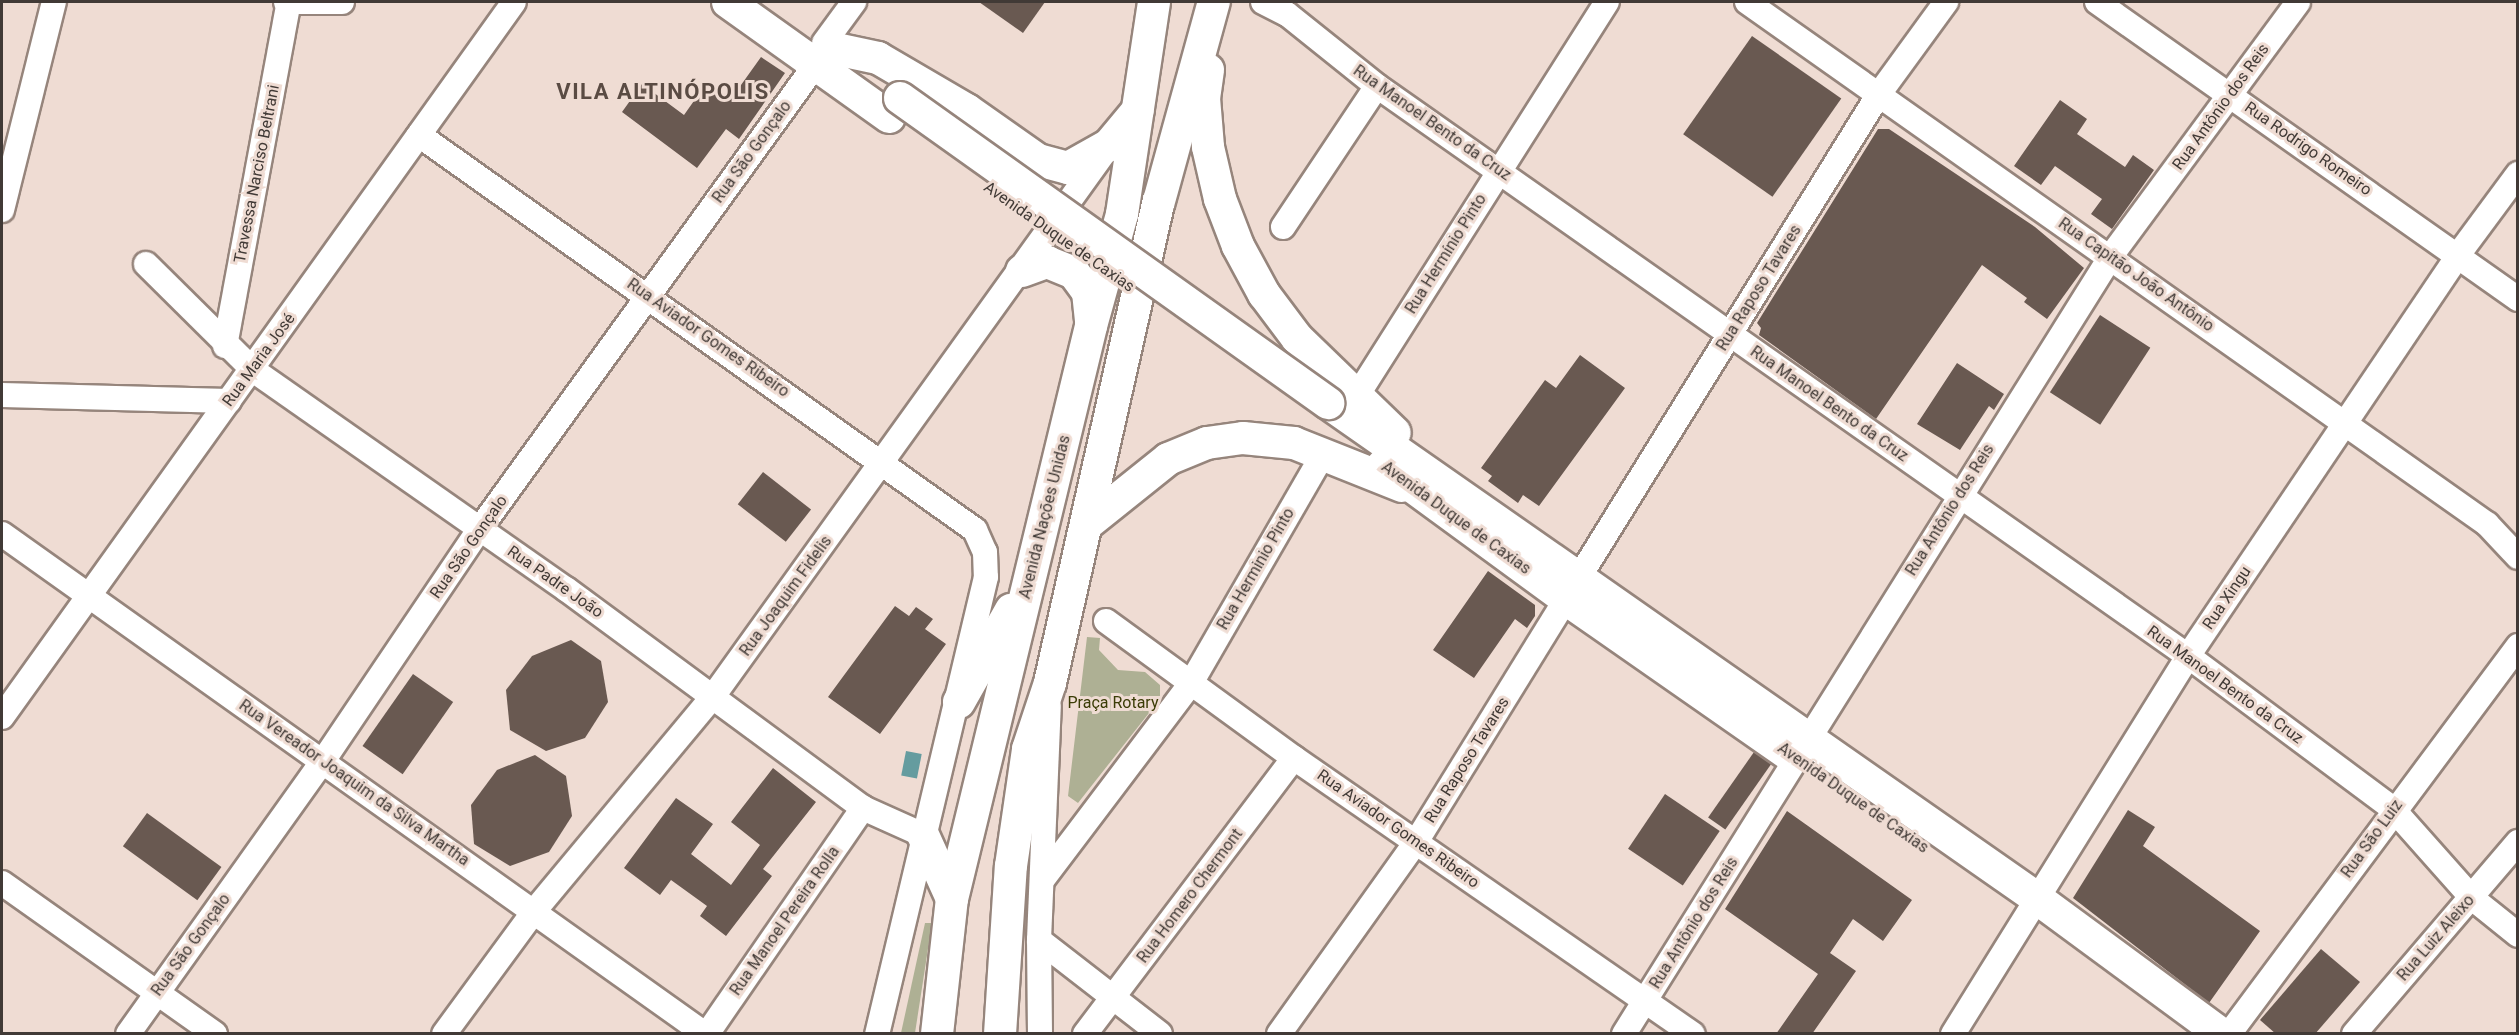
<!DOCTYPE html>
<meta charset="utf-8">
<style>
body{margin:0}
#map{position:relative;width:2519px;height:1035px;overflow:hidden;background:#efdcd3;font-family:Roboto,sans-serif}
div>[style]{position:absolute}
.green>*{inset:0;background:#aeb094}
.water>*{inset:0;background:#659c9f;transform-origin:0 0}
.building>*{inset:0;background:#695951;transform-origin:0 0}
.roads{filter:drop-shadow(2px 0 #96857c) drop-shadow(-2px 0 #96857c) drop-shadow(0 2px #96857c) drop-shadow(0 -2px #96857c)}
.minor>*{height:24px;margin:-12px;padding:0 12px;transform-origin:12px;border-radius:12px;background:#fff}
.major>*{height:32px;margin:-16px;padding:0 16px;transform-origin:16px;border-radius:16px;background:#fff}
.bridges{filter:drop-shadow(2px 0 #96857c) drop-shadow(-2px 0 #96857c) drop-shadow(0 2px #96857c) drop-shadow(0 -2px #96857c)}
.major-bridge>*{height:32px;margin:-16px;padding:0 16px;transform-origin:16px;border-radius:16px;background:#fff}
span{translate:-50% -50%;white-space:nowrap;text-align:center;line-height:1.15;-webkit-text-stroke:6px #efdcd3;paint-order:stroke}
.street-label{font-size:16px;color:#413a36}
.park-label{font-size:16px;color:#3b3c06}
.district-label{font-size:22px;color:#5a4b43;font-weight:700;letter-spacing:1.5px}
.frame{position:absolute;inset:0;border:3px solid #413a36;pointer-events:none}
</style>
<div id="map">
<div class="green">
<i style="clip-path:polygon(1087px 637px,1100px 638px,1099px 650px,1118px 670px,1145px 672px,1160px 685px,1160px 699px,1078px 803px,1068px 796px)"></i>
<i style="clip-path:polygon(925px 923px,932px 923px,915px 1033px,901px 1033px)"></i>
</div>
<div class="water">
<i style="left:906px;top:751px;width:16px;height:25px;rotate:11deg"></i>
</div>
<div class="building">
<i style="clip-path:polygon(979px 2px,1045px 2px,1023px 33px)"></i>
<i style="left:1752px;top:36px;width:109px;height:120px;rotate:35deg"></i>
<i style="clip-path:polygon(761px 57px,785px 73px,739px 139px,726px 129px,697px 168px,622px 112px,642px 84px,684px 115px,708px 81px,731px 99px)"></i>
<i style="clip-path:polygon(2060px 100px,2087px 119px,2077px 134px,2125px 167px,2133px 155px,2154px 170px,2112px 229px,2091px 214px,2102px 199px,2055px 166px,2041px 185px,2014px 166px)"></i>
<i style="clip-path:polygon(1878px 129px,1889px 129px,2035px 227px,2084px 268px,2047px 319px,2024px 302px,2027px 298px,1982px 265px,1876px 419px,1759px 335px,1761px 328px,1757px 323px)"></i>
<i style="left:2100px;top:315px;width:60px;height:92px;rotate:33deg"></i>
<i style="clip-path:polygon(1580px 355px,1625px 388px,1539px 506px,1523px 495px,1518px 503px,1488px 481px,1492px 476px,1481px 468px,1545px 380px,1556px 388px)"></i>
<i style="clip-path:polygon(1957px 363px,2004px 394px,1994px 410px,1989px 406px,1960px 450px,1917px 424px)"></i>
<i style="left:763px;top:472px;width:61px;height:41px;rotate:38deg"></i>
<i style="clip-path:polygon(1488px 571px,1535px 605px,1535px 616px,1527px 628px,1515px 619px,1474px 678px,1433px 650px)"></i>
<i style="clip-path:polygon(895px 606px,909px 616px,916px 607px,933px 619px,925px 629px,946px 644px,880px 734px,828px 697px)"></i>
<i style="clip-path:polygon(571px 640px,601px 661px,608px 702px,585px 738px,546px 751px,510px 730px,506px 690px,532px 656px)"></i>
<i style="left:413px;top:674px;width:49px;height:88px;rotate:35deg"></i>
<i style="left:1754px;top:752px;width:21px;height:80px;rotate:35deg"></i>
<i style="clip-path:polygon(535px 755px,566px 776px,572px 816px,549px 852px,510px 866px,474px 844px,471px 805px,497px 770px)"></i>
<i style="clip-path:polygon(773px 768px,816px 802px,763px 869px,772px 876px,726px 936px,700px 916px,707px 906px,671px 880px,660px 895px,624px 868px,676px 798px,713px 824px,691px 854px,731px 885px,760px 845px,731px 822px)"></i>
<i style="left:1665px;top:794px;width:66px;height:66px;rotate:34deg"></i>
<i style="clip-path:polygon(2128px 810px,2155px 827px,2143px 846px,2260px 931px,2209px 1003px,2073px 898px)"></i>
<i style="clip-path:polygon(1787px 811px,1912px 900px,1883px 941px,1853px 919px,1830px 953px,1856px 971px,1812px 1034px,1776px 1034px,1818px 974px,1725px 909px)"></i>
<i style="left:147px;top:813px;width:92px;height:41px;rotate:36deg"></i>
<i style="clip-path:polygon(2321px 949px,2360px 982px,2315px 1034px,2276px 1034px,2260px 1020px)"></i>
</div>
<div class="roads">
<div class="minor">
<i style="left:286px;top:2px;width:56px"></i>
<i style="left:1263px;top:2px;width:27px;rotate:27deg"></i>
<i style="left:1287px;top:14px;width:115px;rotate:38.7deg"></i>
<i style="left:1377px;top:86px;width:991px;rotate:35.1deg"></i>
<i style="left:2188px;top:656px;width:256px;rotate:36.7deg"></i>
<i style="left:2393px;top:809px;width:119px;rotate:48.4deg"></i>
<i style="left:2472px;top:898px;width:59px;rotate:38.8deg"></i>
<i style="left:1747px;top:2px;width:906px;rotate:35.2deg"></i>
<i style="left:2487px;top:524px;width:45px;rotate:46.8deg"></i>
<i style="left:2097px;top:2px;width:515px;rotate:35.2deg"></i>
<i style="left:824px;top:43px;width:51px;rotate:-53.8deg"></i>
<i style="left:419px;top:135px;width:682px;rotate:35.39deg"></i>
<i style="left:975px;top:530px;width:24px;rotate:66deg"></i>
<i style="left:985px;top:552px;width:25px;rotate:88deg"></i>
<i style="left:986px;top:577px;width:470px;rotate:103.4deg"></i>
<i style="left:2px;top:210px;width:214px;rotate:-76deg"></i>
<i style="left:1283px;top:227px;width:169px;rotate:-56.3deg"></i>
<i style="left:146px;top:264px;width:151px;rotate:44.7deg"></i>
<i style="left:253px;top:370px;width:382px;rotate:35deg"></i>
<i style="left:566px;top:589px;width:369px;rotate:36.4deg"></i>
<i style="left:863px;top:808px;width:66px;rotate:24.2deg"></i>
<i style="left:225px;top:346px;width:350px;rotate:-79.5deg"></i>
<i style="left:2px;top:395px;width:227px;rotate:1.5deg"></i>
<i style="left:1348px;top:410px;width:483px;rotate:-57.6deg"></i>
<i style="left:2px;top:534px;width:863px;rotate:35.42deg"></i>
<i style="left:1578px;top:579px;width:571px;rotate:-58.18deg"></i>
<i style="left:1879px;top:94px;width:114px;rotate:-53.9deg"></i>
<i style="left:1106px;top:621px;width:233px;rotate:36.1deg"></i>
<i style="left:1294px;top:758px;width:485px;rotate:34.7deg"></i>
<i style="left:2px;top:717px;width:879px;rotate:-54.39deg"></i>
<i style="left:1043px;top:879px;width:246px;rotate:-52.9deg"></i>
<i style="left:1191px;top:683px;width:262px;rotate:-60deg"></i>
<i style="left:2px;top:883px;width:261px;rotate:35.3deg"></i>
<i style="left:1039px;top:940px;width:153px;rotate:37.8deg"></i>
<i style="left:128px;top:1034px;width:335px;rotate:-54.5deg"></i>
<i style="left:323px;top:761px;width:279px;rotate:-56deg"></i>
<i style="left:479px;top:530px;width:575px;rotate:-54.13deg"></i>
<i style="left:444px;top:1034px;width:154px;rotate:-53.7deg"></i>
<i style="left:535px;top:910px;width:280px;rotate:-50.2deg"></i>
<i style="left:714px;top:695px;width:675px;rotate:-54.28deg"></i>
<i style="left:707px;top:1034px;width:275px;rotate:-55.4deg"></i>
<i style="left:1040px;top:1034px;width:94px;rotate:-90.6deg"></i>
<i style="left:1039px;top:940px;width:234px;rotate:-87.6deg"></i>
<i style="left:1085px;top:1034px;width:346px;rotate:-52.9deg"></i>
<i style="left:1279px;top:1034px;width:236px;rotate:-54.5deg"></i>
<i style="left:1416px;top:842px;width:286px;rotate:-58.3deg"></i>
<i style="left:1624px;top:1034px;width:918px;rotate:-57.95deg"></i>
<i style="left:2111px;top:256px;width:315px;rotate:-53.6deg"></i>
<i style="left:1953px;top:1034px;width:445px;rotate:-58.1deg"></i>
<i style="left:2188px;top:656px;width:483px;rotate:-56deg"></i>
<i style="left:2458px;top:255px;width:101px;rotate:-53.5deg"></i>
<i style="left:2229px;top:1034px;width:484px;rotate:-53.3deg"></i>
<i style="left:2354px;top:1034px;width:253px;rotate:-49.5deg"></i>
</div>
<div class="major">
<i style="left:728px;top:2px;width:198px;rotate:35.5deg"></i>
<i style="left:831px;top:48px;width:48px;rotate:12deg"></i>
<i style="left:878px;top:58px;width:103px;rotate:30.3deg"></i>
<i style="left:967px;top:110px;width:87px;rotate:35.2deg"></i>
<i style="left:1038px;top:160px;width:31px;rotate:15deg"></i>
<i style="left:1068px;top:168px;width:47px;rotate:-29.3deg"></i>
<i style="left:1109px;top:145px;width:45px;rotate:-50.4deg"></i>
<i style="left:1208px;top:70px;width:28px;rotate:98deg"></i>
<i style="left:1204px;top:98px;width:49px;rotate:85.3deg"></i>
<i style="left:1208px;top:147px;width:53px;rotate:77deg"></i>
<i style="left:1220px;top:199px;width:50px;rotate:69deg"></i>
<i style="left:1238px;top:246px;width:55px;rotate:61.6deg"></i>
<i style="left:1264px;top:294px;width:55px;rotate:53.1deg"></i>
<i style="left:1297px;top:338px;width:136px;rotate:44.1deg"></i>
<i style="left:1022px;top:271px;width:27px;rotate:-20deg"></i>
<i style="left:1047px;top:262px;width:29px;rotate:22deg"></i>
<i style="left:1074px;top:273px;width:24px;rotate:54deg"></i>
<i style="left:1088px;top:292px;width:30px;rotate:84deg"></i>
<i style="left:1328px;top:403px;width:866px;rotate:34.94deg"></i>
<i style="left:2038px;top:899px;width:227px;rotate:36.4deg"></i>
<i style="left:1383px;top:465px;width:227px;rotate:36.2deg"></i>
<i style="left:1566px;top:599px;width:269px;rotate:34.9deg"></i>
<i style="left:1087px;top:524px;width:104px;rotate:-38.7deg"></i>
<i style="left:1168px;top:459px;width:42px;rotate:-22.3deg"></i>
<i style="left:1207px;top:443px;width:36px;rotate:-8deg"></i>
<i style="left:1243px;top:438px;width:51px;rotate:5.6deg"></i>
<i style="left:1294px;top:443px;width:116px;rotate:21.7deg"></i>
<i style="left:959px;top:702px;width:106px;rotate:-60.5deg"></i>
<i style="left:923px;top:835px;width:70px;rotate:65.6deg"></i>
<i style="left:937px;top:1034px;width:136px;rotate:-83.7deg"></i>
<i style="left:952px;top:899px;width:590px;rotate:-76.36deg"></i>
<i style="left:1091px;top:326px;width:116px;rotate:-74.5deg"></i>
<i style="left:1122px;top:214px;width:214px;rotate:-81.4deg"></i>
<i style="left:1000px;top:1034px;width:168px;rotate:-86.3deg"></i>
<i style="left:1011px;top:866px;width:118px;rotate:-81.7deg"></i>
<i style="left:1028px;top:749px;width:70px;rotate:-71.6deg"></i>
<i style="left:1050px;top:683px;width:494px;rotate:-77.3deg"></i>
<i style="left:1159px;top:201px;width:206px;rotate:-74.6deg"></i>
</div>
</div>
<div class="bridges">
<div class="major-bridge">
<i style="left:900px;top:98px;width:526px;rotate:35.47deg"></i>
</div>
</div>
<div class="street-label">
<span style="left:2221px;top:107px;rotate:-54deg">Rua Antônio dos Reis</span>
<span style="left:1432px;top:123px;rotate:35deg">Rua Manoel Bento da Cruz</span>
<span style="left:2308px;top:149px;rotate:35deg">Rua Rodrigo Romeiro</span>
<span style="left:752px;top:152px;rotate:-54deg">Rua São Gonçalo</span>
<span style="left:257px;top:174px;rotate:-79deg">Travessa Narciso Beltrani</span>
<span style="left:1059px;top:237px;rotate:35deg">Avenida Duque de Caxias</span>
<span style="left:1446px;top:254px;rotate:-58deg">Rua Hermínio Pinto</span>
<span style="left:2136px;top:275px;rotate:35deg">Rua Capitão João Antônio</span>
<span style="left:1759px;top:288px;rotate:-58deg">Rua Raposo Tavares</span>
<span style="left:708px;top:338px;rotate:35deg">Rua Aviador Gomes Ribeiro</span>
<span style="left:259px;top:360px;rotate:-54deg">Rua Maria José</span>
<span style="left:1829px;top:404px;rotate:35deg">Rua Manoel Bento da Cruz</span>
<span style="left:1950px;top:510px;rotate:-58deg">Rua Antônio dos Reis</span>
<span style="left:1045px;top:517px;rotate:-76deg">Avenida Nações Unidas</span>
<span style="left:1456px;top:518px;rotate:36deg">Avenida Duque de Caxias</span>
<span style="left:469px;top:547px;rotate:-55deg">Rua São Gonçalo</span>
<span style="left:1256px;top:569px;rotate:-60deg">Rua Herminio Pinto</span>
<span style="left:555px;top:582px;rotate:35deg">Rua Padre João</span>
<span style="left:786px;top:596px;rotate:-54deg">Rua Joaquim Fidelis</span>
<span style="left:2227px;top:598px;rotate:-56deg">Rua Xingu</span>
<span style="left:2225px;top:685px;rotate:36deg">Rua Manoel Bento da Cruz</span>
<span style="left:1467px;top:760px;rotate:-58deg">Rua Raposo Tavares</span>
<span style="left:354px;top:783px;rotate:35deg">Rua Vereador Joaquim da Silva Martha</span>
<span style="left:1853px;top:798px;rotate:35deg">Avenida Duque de Caxias</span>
<span style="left:1398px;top:829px;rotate:35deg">Rua Aviador Gomes Ribeiro</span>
<span style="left:2372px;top:839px;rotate:-54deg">Rua São Luiz</span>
<span style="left:1190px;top:896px;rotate:-53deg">Rua Homero Chermont</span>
<span style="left:785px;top:921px;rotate:-55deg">Rua Manoel Pereira Rolla</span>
<span style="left:1694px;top:923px;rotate:-58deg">Rua Antônio dos Reis</span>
<span style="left:2436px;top:938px;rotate:-49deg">Rua Luiz Aleixo</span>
<span style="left:191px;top:945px;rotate:-54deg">Rua São Gonçalo</span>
</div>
<div class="park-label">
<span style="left:1113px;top:703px">Praça Rotary</span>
</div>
<div class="district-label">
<span style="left:663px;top:92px">VILA ALTINÓPOLIS</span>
</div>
<div class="frame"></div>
</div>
